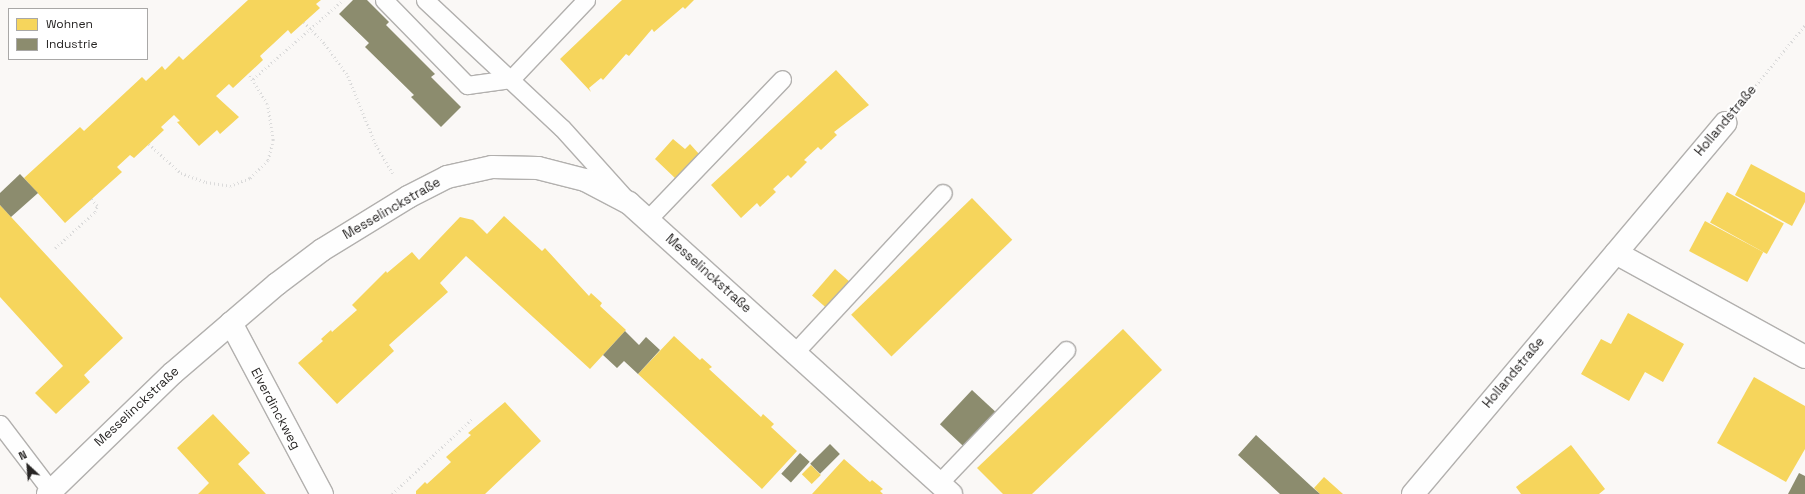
<!DOCTYPE html>
<meta charset="utf-8">
<style>
body{margin:0}
#map{position:relative;width:1805px;height:494px;overflow:hidden;background:#faf8f6;font-family:"Space Grotesk",sans-serif}
div>[style]{position:absolute}
.homes>*{inset:0;background:#f6d55c;transform-origin:0 0}
.industry>*{inset:0;background:#8c8c6e;transform-origin:0 0}
.path>*{height:2.5px;margin-top:-1.25px;transform-origin:0;background:repeating-linear-gradient(90deg,#dbdbdb 0 1px,transparent 0 4px)}
.roads{filter:drop-shadow(1px 0 #b2b0ae) drop-shadow(-1px 0 #b2b0ae) drop-shadow(0 1px #b2b0ae) drop-shadow(0 -1px #b2b0ae)}
.lane>*{height:17px;margin:-8.5px;padding:0 8.5px;transform-origin:8.5px;border-radius:8.5px;background:#fefefe}
.street>*{height:22px;margin:-11px;padding:0 11px;transform-origin:11px;border-radius:11px;background:#fefefe}
span{translate:-50% -50%;white-space:nowrap;text-align:center;line-height:1.15;-webkit-text-stroke:4px #fff;paint-order:stroke}
.street-label{font-size:13px;color:#272524}
.legend{position:absolute;left:8px;top:8px;width:140px;height:52px;box-sizing:border-box;background:#fff;border:1px solid #a9a8a7;margin:0;padding:5px 7px;list-style:none;font-size:12px;color:#272524}
.legend li{display:flex;align-items:center;gap:8px;height:20px}
.legend b{width:20px;border:1px solid #a9a8a7}
.north{position:absolute;left:8px;top:446px;width:40px;height:40px;-webkit-text-stroke:3px #fff;paint-order:stroke;rotate:334deg;font-size:11px;font-weight:700;line-height:16px;text-align:center;color:#272524}
.north::after{content:'';display:block;margin:auto;width:14px;height:18px;background:#272524;clip-path:polygon(50% 0,100% 100%,50% 72%,0 100%)}
</style>
<div id="map">
<div class="homes">
<i style="clip-path:polygon(248px 0,321px 0,316px 4px,320px 8px,291px 34px,288px 30px,273px 44px,260px 56px,263px 60px,233px 88px,229px 84px,216px 96px,239px 117px,220px 134px,217px 130px,199px 146px,177px 122px,180px 121px,174px 115px,161px 127px,164px 130px,134px 158px,130px 155px,117px 167px,122px 172px,65px 223px,24px 178px,80px 127px,84px 131px,142px 77px,146px 81px,162px 66px,165px 70px,179px 56px,183px 60px)"></i>
<i style="clip-path:polygon(622px 0,694px 0,685px 9px,683px 7px,654px 32px,652px 29px,629px 56px,626px 54px,603px 80px,601px 78px,589px 88px,591px 92px,560px 59px)"></i>
<i style="clip-path:polygon(836px 70px,869px 105px,834px 132px,837px 135px,821px 150px,818px 147px,804px 160px,807px 162px,791px 178px,788px 175px,773px 189px,776px 192px,760px 207px,757px 203px,741px 218px,711px 185px)"></i>
<i style="clip-path:polygon(673px 139px,685px 149px,690px 144px,699px 154px,676px 179px,655px 159px)"></i>
<i style="clip-path:polygon(1751px 164px,1805px 193px,1805px 202px,1792px 226px,1735px 195px)"></i>
<i style="left:1727px;top:192px;width:65px;height:35px;rotate:29deg"></i>
<i style="left:972px;top:198px;width:58px;height:168px;rotate:46deg"></i>
<i style="clip-path:polygon(0 205px,123px 338px,84px 375px,90px 382px,56px 414px,35px 393px,63px 366px,0 297px)"></i>
<i style="clip-path:polygon(504px 216px,542px 251px,545px 248px,589px 296px,591px 293px,602px 303px,600px 306px,626px 330px,590px 369px,466px 256px,440px 283px,448px 292px,389px 345px,394px 351px,337px 404px,298px 363px,323px 341px,321px 339px,331px 330px,332px 332px,357px 310px,352px 305px,386px 271px,387px 273px,412px 252px,419px 260px,460px 217px,473px 220px,487px 234px)"></i>
<i style="left:1705px;top:221px;width:66px;height:34px;rotate:28deg"></i>
<i style="left:835px;top:269px;width:21px;height:35px;rotate:41deg"></i>
<i style="clip-path:polygon(1628px 313px,1684px 344px,1663px 382px,1645px 372px,1629px 401px,1581px 374px,1601px 339px,1611px 344px)"></i>
<i style="clip-path:polygon(1123px 329px,1162px 370px,1032px 494px,1003px 494px,977px 468px)"></i>
<i style="clip-path:polygon(674px 336px,700px 360px,702px 358px,712px 367px,709px 369px,761px 417px,763px 414px,774px 424px,771px 427px,797px 451px,762px 489px,638px 374px)"></i>
<i style="clip-path:polygon(1754px 377px,1805px 406px,1805px 449px,1786px 482px,1717px 443px)"></i>
<i style="clip-path:polygon(505px 402px,541px 441px,485px 494px,416px 494px,416px 491px,425px 482px,427px 484px,451px 462px,446px 457px,471px 435px,468px 433px)"></i>
<i style="clip-path:polygon(213px 414px,250px 453px,238px 464px,266px 494px,198px 494px,209px 483px,177px 448px)"></i>
<i style="clip-path:polygon(1571px 445px,1605px 489px,1599px 494px,1521px 494px,1516px 487px)"></i>
<i style="clip-path:polygon(844px 459px,870px 482px,872px 480px,883px 489px,880px 491px,883px 494px,812px 494px)"></i>
<i style="left:811px;top:465px;width:14px;height:13px;rotate:45deg"></i>
<i style="clip-path:polygon(1324px 477px,1343px 494px,1320px 494px,1314px 488px)"></i>
</div>
<div class="industry">
<i style="clip-path:polygon(353px 0,367px 0,389px 22px,386px 25px,435px 74px,431px 77px,461px 107px,441px 127px,411px 97px,414px 95px,365px 47px,369px 43px,339px 14px)"></i>
<i style="clip-path:polygon(20px 174px,38px 193px,11px 217px,0 205px,0 193px)"></i>
<i style="clip-path:polygon(625px 331px,639px 345px,646px 337px,660px 350px,638px 374px,624px 361px,617px 368px,603px 355px)"></i>
<i style="left:972px;top:390px;width:35px;height:47px;rotate:43deg"></i>
<i style="clip-path:polygon(1256px 435px,1311px 486px,1320px 494px,1280px 494px,1238px 455px)"></i>
<i style="left:830px;top:444px;width:14px;height:28px;rotate:45deg"></i>
<i style="left:800px;top:453px;width:13px;height:28px;rotate:42deg"></i>
<i style="clip-path:polygon(1799px 473px,1805px 476px,1805px 494px,1788px 494px)"></i>
</div>
<div class="path">
<i style="left:304px;top:22px;width:30px;rotate:46deg"></i>
<i style="left:325px;top:44px;width:39px;rotate:54deg"></i>
<i style="left:348px;top:76px;width:74px;rotate:67.9deg"></i>
<i style="left:376px;top:145px;width:33px;rotate:59deg"></i>
<i style="left:253px;top:79px;width:120px;rotate:-41.3deg"></i>
<i style="left:1743px;top:101px;width:98px;rotate:-50.8deg"></i>
<i style="left:149px;top:144px;width:43px;rotate:42.2deg"></i>
<i style="left:181px;top:173px;width:27px;rotate:20deg"></i>
<i style="left:206px;top:182px;width:24px;rotate:9deg"></i>
<i style="left:230px;top:186px;width:22px;rotate:-22deg"></i>
<i style="left:250px;top:178px;width:25px;rotate:-45deg"></i>
<i style="left:268px;top:160px;width:21px;rotate:-76deg"></i>
<i style="left:273px;top:140px;width:36px;rotate:-99deg"></i>
<i style="left:267px;top:104px;width:36px;rotate:-122deg"></i>
<i style="left:55px;top:248px;width:54px;rotate:-42deg"></i>
<i style="left:95px;top:212px;width:6px;rotate:-72deg"></i>
<i style="left:97px;top:206px;width:9px;rotate:-131deg"></i>
<i style="left:392px;top:494px;width:112px;rotate:-43.2deg"></i>
</div>
<div class="roads">
<div class="lane">
<i style="left:384px;top:0;width:119px;rotate:45.7deg"></i>
<i style="left:467px;top:85px;width:44px;rotate:-7.8deg"></i>
<i style="left:511px;top:79px;width:109px;rotate:-46.5deg"></i>
<i style="left:425px;top:0;width:187px;rotate:43.1deg"></i>
<i style="left:562px;top:128px;width:94px;rotate:48deg"></i>
<i style="left:647px;top:220px;width:195px;rotate:-46.2deg"></i>
<i style="left:795px;top:352px;width:217px;rotate:-47.1deg"></i>
<i style="left:0;top:424px;width:84px;rotate:52.7deg"></i>
<i style="left:939px;top:483px;width:184px;rotate:-46.3deg"></i>
</div>
<div class="street">
<i style="left:1616px;top:253px;width:216px;rotate:28.8deg"></i>
<i style="left:231px;top:323px;width:194px;rotate:62deg"></i>
<i style="left:48px;top:494px;width:174px;rotate:-44.1deg"></i>
<i style="left:173px;top:373px;width:137px;rotate:-40.6deg"></i>
<i style="left:277px;top:284px;width:56px;rotate:-37.1deg"></i>
<i style="left:322px;top:250px;width:101px;rotate:-31.6deg"></i>
<i style="left:408px;top:197px;width:44px;rotate:-27.1deg"></i>
<i style="left:447px;top:177px;width:46px;rotate:-12.5deg"></i>
<i style="left:492px;top:167px;width:46px;rotate:1.2deg"></i>
<i style="left:538px;top:168px;width:49px;rotate:14.3deg"></i>
<i style="left:585px;top:180px;width:50px;rotate:27.6deg"></i>
<i style="left:629px;top:203px;width:434px;rotate:42.1deg"></i>
<i style="left:1413px;top:494px;width:485px;rotate:-49.9deg"></i>
</div>
</div>
<div class="street-label">
<span style="left:1726px;top:121px;rotate:-50deg">Hollandstraße</span>
<span style="left:392px;top:209px;rotate:-30deg">Messelinckstraße</span>
<span style="left:708px;top:274px;rotate:42deg">Messelinckstraße</span>
<span style="left:1514px;top:373px;rotate:-50deg">Hollandstraße</span>
<span style="left:137px;top:407px;rotate:-43deg">Messelinckstraße</span>
<span style="left:275px;top:409px;rotate:62deg">Elverdinckweg</span>
</div>
<ul class="legend">
<li><b style="height:11px;background:#f6d55c"></b>Wohnen</li>
<li><b style="height:11px;background:#8c8c6e"></b>Industrie</li>
</ul>
<div class="north">N</div>
</div>
